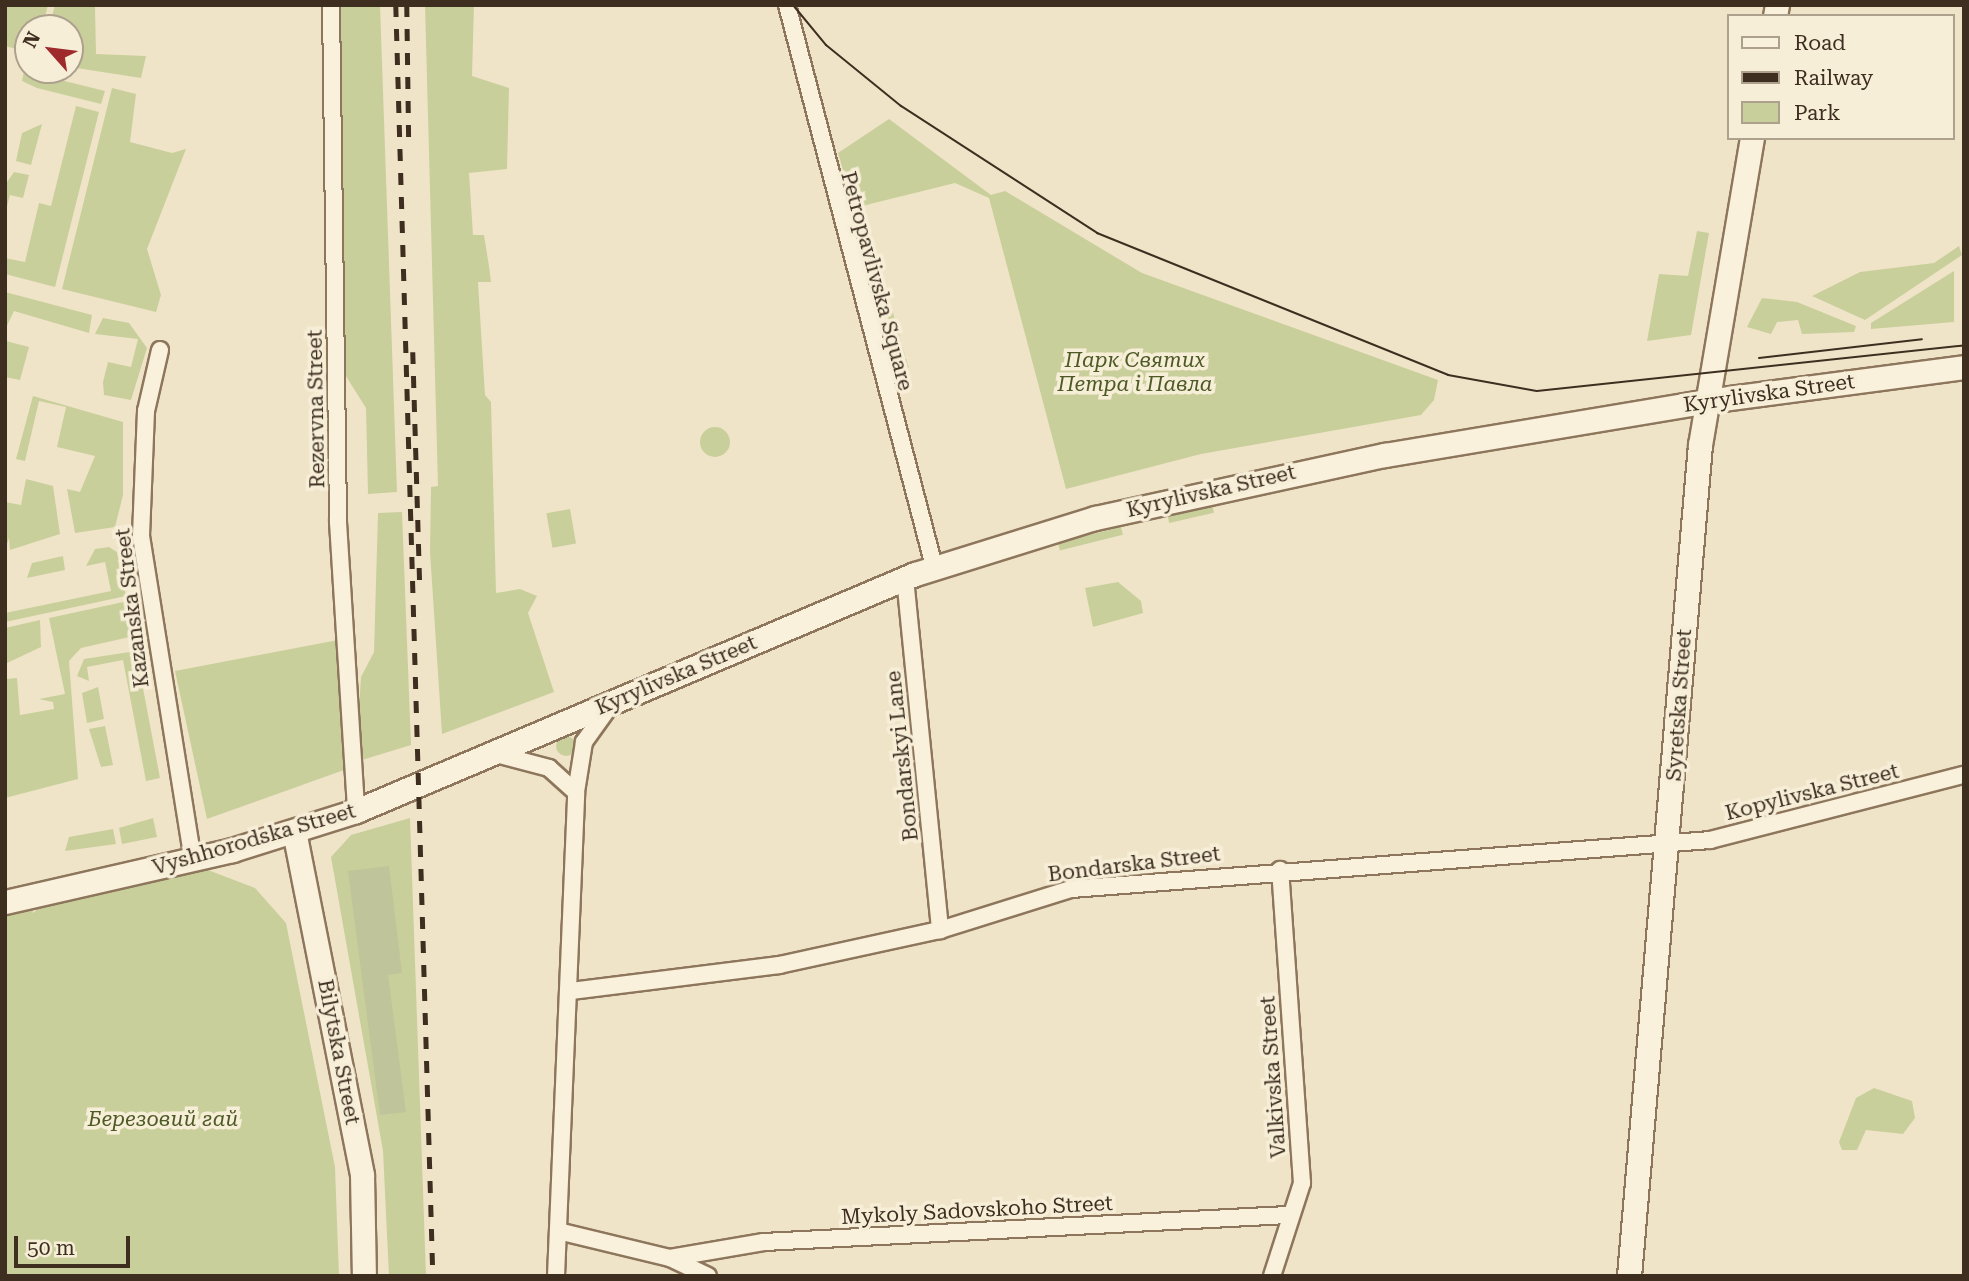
<!DOCTYPE html>
<meta charset="utf-8">
<style>
body{margin:0}
#map{position:relative;width:1969px;height:1281px;overflow:hidden;background:#f0e4c8;font-family:"Roboto Serif",serif}
div>[style]{position:absolute}
.green>*{inset:0;background:#c9cf9b;transform-origin:0 0}
.round{border-radius:50%}
.cemetery>*{inset:0;background:#bfc49a}
.roads{filter:drop-shadow(2px 0 #8d765c) drop-shadow(-2px 0 #8d765c) drop-shadow(0 2px #8d765c) drop-shadow(0 -2px #8d765c)}
.street>*{height:16px;margin:-8px;padding:0 8px;transform-origin:8px;border-radius:8px;background:#faf1dc}
.secondary>*{height:23px;margin:-11.5px;padding:0 11.5px;transform-origin:11.5px;border-radius:11.5px;background:#faf1dc}
.tram>*{height:2px;margin:-1px;padding:0 1px;transform-origin:1px;border-radius:1px;background:#3d2e20}
.rail>*{height:4.5px;margin-top:-2.25px;transform-origin:0;background:repeating-linear-gradient(90deg,#3d2e20 0 12px,transparent 0 24px)}
span{translate:-50% -50%;white-space:nowrap;text-align:center;line-height:1.15;-webkit-text-stroke:7px #f7eed8;paint-order:stroke}
.street-label{font-size:21px;color:#3d2e20}
.park-label{font-size:21px;color:#4d5a26;font-style:italic}
.frame{position:absolute;inset:0;border:7px solid #3d2e20;pointer-events:none}
.legend{position:absolute;left:1727px;top:14px;width:228px;height:126px;box-sizing:border-box;background:#f7eed8;border:2px solid #ada18e;margin:0;padding:9px 12px;list-style:none;font-size:21px;color:#3d2e20}
.legend li{display:flex;align-items:center;gap:14px;height:35px}
.legend b{width:35px;border:2px solid #ada18e}
.north{position:absolute;left:14px;top:14px;width:70px;height:70px;box-sizing:border-box;background:#f7eed8;border:2px solid #ada18e;border-radius:50%;rotate:298deg;font-size:19px;font-weight:700;line-height:28px;text-align:center;color:#3d2e20}
.north::after{content:'';display:block;margin:auto;width:24px;height:32px;background:#9e2a2b;clip-path:polygon(50% 0,100% 100%,50% 72%,0 100%)}
.scale{position:absolute;left:14px;top:1236px;width:116px;height:32px;box-sizing:border-box;border:4px solid #3d2e20;border-top:0;padding-left:9px;font-size:21px;line-height:24px;white-space:nowrap;color:#3d2e20;-webkit-text-stroke:5px #f7eed8;paint-order:stroke}
</style>
<div id="map">
<div class="green">
<i style="clip-path:polygon(5px 5px,48px 5px,42px 28px,28px 28px,28px 52px,5px 46px)"></i>
<i style="clip-path:polygon(55px 5px,95px 5px,96px 54px,146px 56px,141px 78px,70px 67px,70px 28px,49px 28px)"></i>
<i style="clip-path:polygon(337px 5px,380px 5px,397px 492px,368px 494px,366px 408px,344px 373px)"></i>
<i style="clip-path:polygon(425px 5px,474px 5px,472px 76px,509px 88px,507px 169px,469px 173px,473px 235px,484px 235px,490px 273px,491px 282px,478px 282px,485px 395px,491px 402px,496px 593px,520px 589px,537px 596px,528px 613px,554px 692px,442px 734px,430px 552px,431px 487px,438px 486px)"></i>
<i style="clip-path:polygon(24px 71px,105px 91px,101px 104px,37px 88px,22px 81px)"></i>
<i style="clip-path:polygon(112px 88px,136px 94px,130px 142px,172px 153px,186px 149px,147px 249px,161px 295px,156px 312px,62px 289px)"></i>
<i style="clip-path:polygon(76px 106px,99px 112px,55px 287px,5px 274px,5px 258px,25px 262px,39px 203px,51px 206px)"></i>
<i style="clip-path:polygon(889px 119px,991px 195px,1005px 191px,1142px 273px,1438px 380px,1434px 400px,1421px 415px,1201px 454px,1066px 489px,989px 198px,955px 183px,862px 206px,909px 368px,903px 370px,838px 153px)"></i>
<i style="clip-path:polygon(42px 124px,31px 165px,16px 161px,22px 133px)"></i>
<i style="clip-path:polygon(14px 172px,29px 175px,23px 198px,10px 195px,5px 214px,5px 185px)"></i>
<i style="clip-path:polygon(1697px 231px,1709px 233px,1691px 335px,1647px 341px,1659px 274px,1688px 276px)"></i>
<i style="clip-path:polygon(1959px 246px,1962px 255px,1865px 320px,1812px 296px,1860px 272px,1934px 263px)"></i>
<i style="clip-path:polygon(1954px 271px,1954px 322px,1871px 329px,1871px 323px)"></i>
<i style="clip-path:polygon(5px 292px,92px 315px,89px 333px,14px 311px,5px 330px)"></i>
<i style="clip-path:polygon(1762px 298px,1797px 302px,1856px 326px,1854px 332px,1802px 334px,1798px 320px,1777px 322px,1771px 334px,1747px 327px)"></i>
<i style="clip-path:polygon(103px 318px,129px 323px,147px 348px,131px 400px,104px 395px,103px 382px,108px 362px,131px 367px,138px 339px,95px 334px)"></i>
<i style="clip-path:polygon(6px 341px,29px 347px,20px 380px,5px 377px)"></i>
<i style="clip-path:polygon(33px 396px,123px 422px,123px 495px,115px 527px,75px 533px,67px 489px,80px 492px,95px 456px,57px 447px,66px 407px,39px 401px,25px 461px,16px 459px)"></i>
<i class="round" style="left:700px;top:427px;width:30px;height:30px"></i>
<i style="clip-path:polygon(26px 479px,53px 486px,60px 534px,10px 550px,9px 538px,5px 550px,5px 502px,21px 505px)"></i>
<i style="left:1212px;top:504px;width:9px;height:46px;rotate:77deg"></i>
<i style="left:570px;top:509px;width:35px;height:24px;rotate:80deg"></i>
<i style="clip-path:polygon(402px 512px,411px 745px,362px 760px,357px 739px,361px 677px,374px 652px,378px 513px)"></i>
<i style="left:1121px;top:527px;width:8px;height:65px;rotate:76deg"></i>
<i style="clip-path:polygon(109px 547px,117px 552px,126px 596px,5px 622px,5px 613px,111px 591px,105px 562px,86px 566px,95px 549px)"></i>
<i style="clip-path:polygon(63px 556px,65px 570px,27px 578px,32px 563px)"></i>
<i style="clip-path:polygon(1118px 582px,1141px 601px,1143px 613px,1093px 627px,1085px 588px)"></i>
<i style="clip-path:polygon(128px 601px,134px 636px,81px 648px,69px 661px,78px 779px,5px 798px,5px 679px,17px 678px,20px 715px,54px 709px,53px 702px,39px 699px,65px 694px,49px 618px)"></i>
<i style="clip-path:polygon(40px 620px,41px 647px,5px 664px,5px 628px)"></i>
<i style="clip-path:polygon(338px 640px,344px 770px,207px 819px,175px 671px)"></i>
<i style="clip-path:polygon(136px 651px,160px 778px,146px 781px,123px 660px,87px 667px,89px 681px,77px 676px,84px 659px)"></i>
<i style="clip-path:polygon(98px 687px,104px 719px,87px 723px,82px 693px)"></i>
<i style="clip-path:polygon(105px 726px,113px 765px,101px 767px,89px 729px)"></i>
<i class="round" style="left:556px;top:736px;width:20px;height:20px"></i>
<i style="clip-path:polygon(153px 818px,157px 837px,122px 844px,119px 828px)"></i>
<i style="clip-path:polygon(410px 818px,426px 1276px,389px 1276px,383px 1151px,331px 857px,351px 835px)"></i>
<i style="clip-path:polygon(113px 829px,116px 844px,65px 851px,69px 837px)"></i>
<i style="clip-path:polygon(208px 870px,255px 888px,286px 923px,335px 1167px,339px 1276px,5px 1276px,5px 913px,32px 908px,33px 913px,41px 906px)"></i>
<i style="clip-path:polygon(1874px 1088px,1912px 1101px,1915px 1118px,1903px 1134px,1866px 1130px,1857px 1150px,1842px 1150px,1839px 1142px,1856px 1098px)"></i>
</div>
<div class="cemetery">
<i style="clip-path:polygon(389px 866px,402px 973px,388px 975px,406px 1112px,380px 1115px,348px 871px)"></i>
</div>
<div class="roads">
<div class="street">
<i style="left:331px;top:5px;width:517px;rotate:89.22deg"></i>
<i style="left:338px;top:522px;width:290px;rotate:86.4deg"></i>
<i style="left:787px;top:5px;width:580px;rotate:75.32deg"></i>
<i style="left:160px;top:350px;width:63px;rotate:102.9deg"></i>
<i style="left:146px;top:411px;width:125px;rotate:92.3deg"></i>
<i style="left:141px;top:536px;width:329px;rotate:80.9deg"></i>
<i style="left:905px;top:578px;width:354px;rotate:84.3deg"></i>
<i style="left:496px;top:754px;width:55px;rotate:14.8deg"></i>
<i style="left:549px;top:768px;width:36px;rotate:42deg"></i>
<i style="left:571px;top:991px;width:210px;rotate:-7.1deg"></i>
<i style="left:779px;top:965px;width:165px;rotate:-12.3deg"></i>
<i style="left:940px;top:930px;width:137px;rotate:-17.4deg"></i>
<i style="left:1071px;top:889px;width:641px;rotate:-4.38deg"></i>
<i style="left:1710px;top:840px;width:262px;rotate:-14.4deg"></i>
<i style="left:558px;top:1231px;width:115px;rotate:13.6deg"></i>
<i style="left:670px;top:1258px;width:42px;rotate:25.3deg"></i>
<i style="left:670px;top:1258px;width:95px;rotate:-9.7deg"></i>
<i style="left:764px;top:1242px;width:525px;rotate:-2.95deg"></i>
<i style="left:556px;top:1276px;width:484px;rotate:-87.6deg"></i>
<i style="left:576px;top:792px;width:51px;rotate:-80.9deg"></i>
<i style="left:584px;top:742px;width:48px;rotate:-54.3deg"></i>
<i style="left:1272px;top:1276px;width:98px;rotate:-72.1deg"></i>
<i style="left:1302px;top:1183px;width:314px;rotate:-94deg"></i>
</div>
<div class="secondary">
<i style="left:1775px;top:16px;width:11px;rotate:-80deg"></i>
<i style="left:294px;top:831px;width:351px;rotate:78.8deg"></i>
<i style="left:362px;top:1175px;width:101px;rotate:88.9deg"></i>
<i style="left:5px;top:902px;width:233px;rotate:-12.9deg"></i>
<i style="left:232px;top:850px;width:130px;rotate:-17.5deg"></i>
<i style="left:356px;top:811px;width:607px;rotate:-22.98deg"></i>
<i style="left:915px;top:574px;width:189px;rotate:-17.3deg"></i>
<i style="left:1095px;top:518px;width:297px;rotate:-12.3deg"></i>
<i style="left:1385px;top:455px;width:326px;rotate:-9.5deg"></i>
<i style="left:1707px;top:401px;width:259px;rotate:-7.5deg"></i>
<i style="left:1629px;top:1276px;width:834px;rotate:-85.12deg"></i>
<i style="left:1700px;top:445px;width:311px;rotate:-80.4deg"></i>
</div>
</div>
<div class="tram">
<i style="left:793px;top:5px;width:52px;rotate:50.5deg"></i>
<i style="left:826px;top:45px;width:97px;rotate:39.1deg"></i>
<i style="left:901px;top:106px;width:234px;rotate:32.9deg"></i>
<i style="left:1097px;top:233px;width:379px;rotate:22deg"></i>
<i style="left:1448px;top:375px;width:90px;rotate:10.2deg"></i>
<i style="left:1537px;top:391px;width:429px;rotate:-6.1deg"></i>
<i style="left:1759px;top:358px;width:164px;rotate:-6.6deg"></i>
</div>
<div class="rail">
<i style="left:396px;top:5px;width:1272px;rotate:88.33deg"></i>
<i style="left:407px;top:5px;width:141px;rotate:89.2deg"></i>
<i style="left:413px;top:352px;width:231px;rotate:88.3deg"></i>
</div>
<div class="street-label">
<span style="left:877px;top:281px;rotate:75deg">Petropavlivska Square</span>
<span style="left:1769px;top:393px;rotate:-8deg">Kyrylivska Street</span>
<span style="left:316px;top:409px;rotate:-91deg">Rezervna Street</span>
<span style="left:1211px;top:491px;rotate:-13deg">Kyrylivska Street</span>
<span style="left:132px;top:608px;rotate:-97deg">Kazanska Street</span>
<span style="left:676px;top:675px;rotate:-23deg">Kyrylivska Street</span>
<span style="left:1679px;top:705px;rotate:-86deg">Syretska Street</span>
<span style="left:902px;top:756px;rotate:-96deg">Bondarskyi Lane</span>
<span style="left:1812px;top:792px;rotate:-14deg">Kopylivska Street</span>
<span style="left:254px;top:839px;rotate:-16deg">Vyshhorodska Street</span>
<span style="left:1134px;top:864px;rotate:-7deg">Bondarska Street</span>
<span style="left:339px;top:1052px;rotate:79deg">Bilytska Street</span>
<span style="left:1273px;top:1077px;rotate:-94deg">Valkivska Street</span>
<span style="left:977px;top:1210px;rotate:-3deg">Mykoly Sadovskoho Street</span>
</div>
<div class="park-label">
<span style="left:1135px;top:372px">Парк Святих<br>Петра і Павла</span>
<span style="left:163px;top:1119px">Березовий гай</span>
</div>
<div class="frame"></div>
<ul class="legend">
<li><b style="height:9px;background:#faf1dc"></b>Road</li>
<li><b style="height:9px;background:#3d2e20"></b>Railway</li>
<li><b style="height:19px;background:#c9cf9b"></b>Park</li>
</ul>
<div class="north">N</div>
<div class="scale">50 m</div>
</div>
